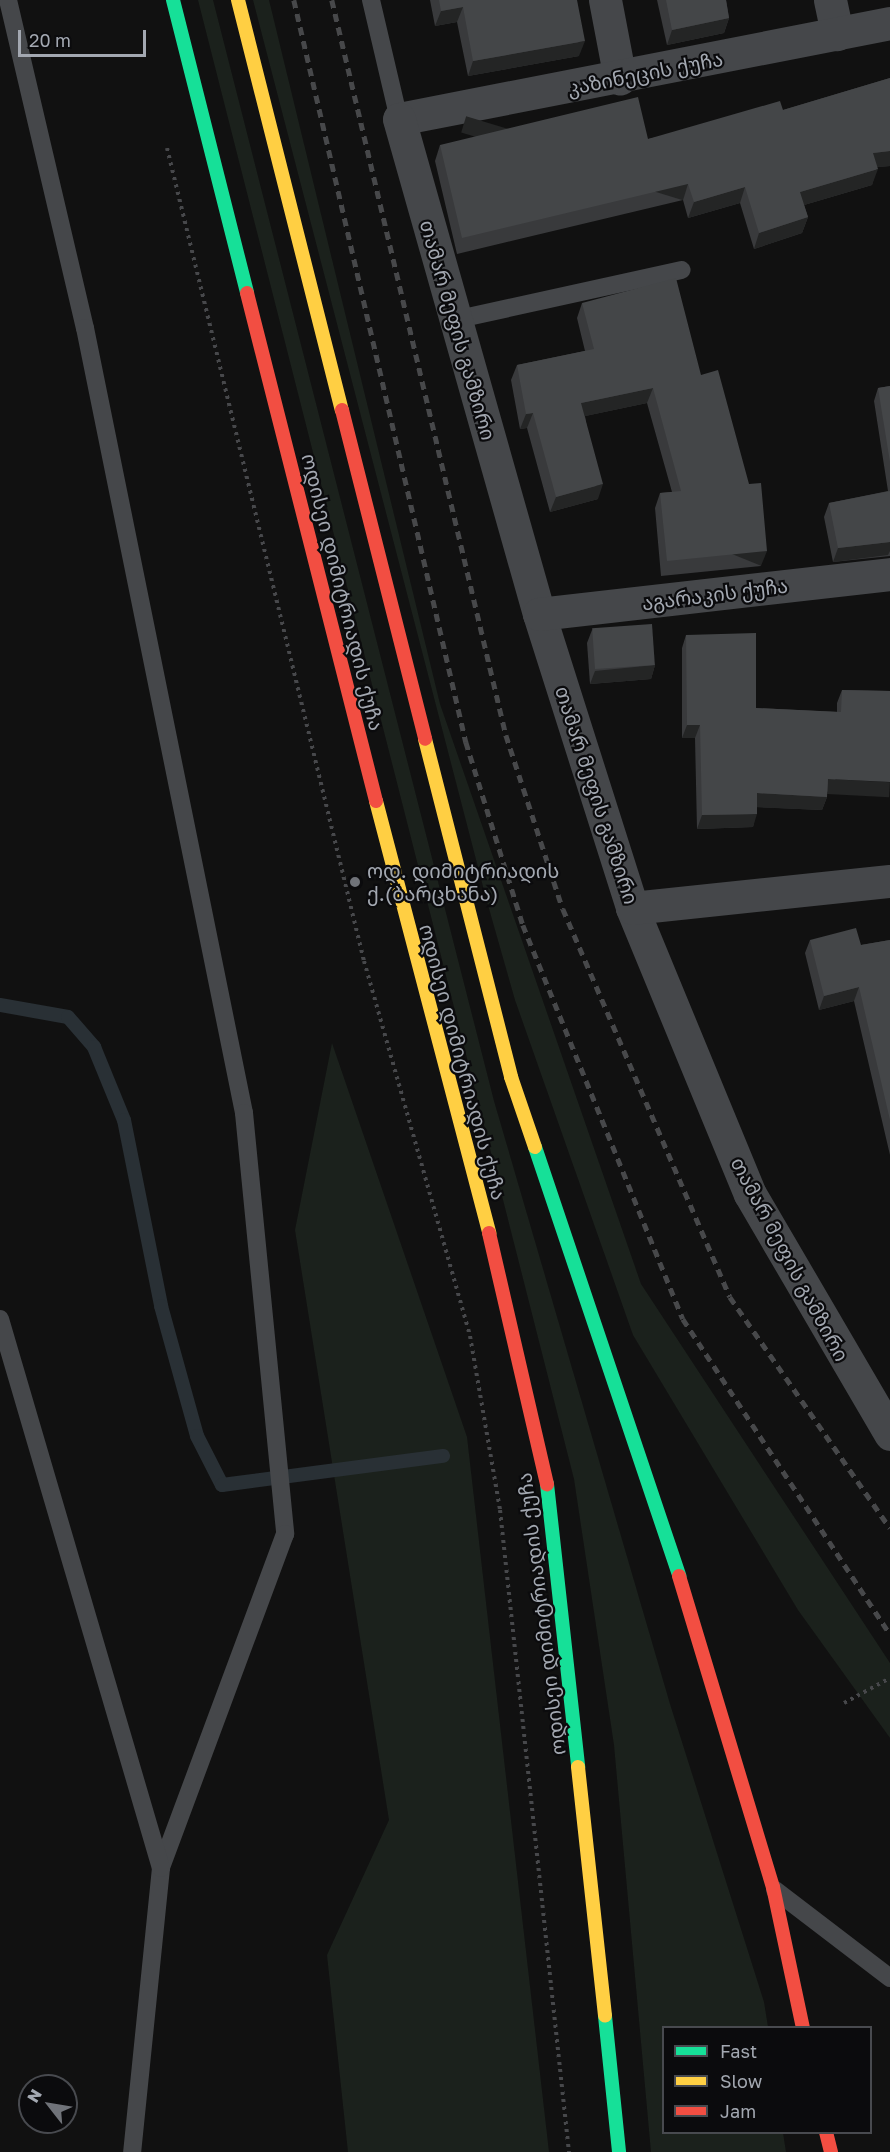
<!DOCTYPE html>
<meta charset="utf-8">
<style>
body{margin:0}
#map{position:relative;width:890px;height:2152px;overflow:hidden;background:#111;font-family:"Golos Text","Noto Sans Georgian",sans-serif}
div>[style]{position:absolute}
.green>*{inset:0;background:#1b211c}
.stream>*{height:14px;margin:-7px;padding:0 7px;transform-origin:7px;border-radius:7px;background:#293035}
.path>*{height:4px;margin-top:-2px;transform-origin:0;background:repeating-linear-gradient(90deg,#47484b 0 3px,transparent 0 7.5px)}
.lane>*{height:18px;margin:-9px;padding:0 9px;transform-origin:9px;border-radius:9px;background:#45474a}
.street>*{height:33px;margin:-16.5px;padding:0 16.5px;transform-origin:16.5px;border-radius:16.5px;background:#45474a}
.fast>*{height:14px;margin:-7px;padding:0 7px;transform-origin:7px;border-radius:7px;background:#16e098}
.slow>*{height:14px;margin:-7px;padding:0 7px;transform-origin:7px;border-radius:7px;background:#ffcf43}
.jam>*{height:14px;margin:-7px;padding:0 7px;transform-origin:7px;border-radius:7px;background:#f24e42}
.rail>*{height:4.5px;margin-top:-2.25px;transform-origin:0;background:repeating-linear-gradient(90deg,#47484a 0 8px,transparent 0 14px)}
.wall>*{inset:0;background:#393a3c}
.shaded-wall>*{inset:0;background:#242525;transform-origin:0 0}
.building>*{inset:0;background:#444648;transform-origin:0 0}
.dots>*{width:16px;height:16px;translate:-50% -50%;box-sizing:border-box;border:3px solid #0b0b0d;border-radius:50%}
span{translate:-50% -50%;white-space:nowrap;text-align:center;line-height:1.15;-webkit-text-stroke:4.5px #0b0b0d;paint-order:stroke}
.street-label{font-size:20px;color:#a3a8b1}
.poi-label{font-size:20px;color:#a3a8b1}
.left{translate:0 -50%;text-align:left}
.legend{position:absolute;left:662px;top:2026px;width:210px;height:108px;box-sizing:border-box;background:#0b0b0d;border:2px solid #484a4f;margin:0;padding:8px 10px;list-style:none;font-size:18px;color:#a3a8b1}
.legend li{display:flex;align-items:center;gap:12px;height:30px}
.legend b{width:30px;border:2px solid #484a4f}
.north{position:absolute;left:18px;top:2074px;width:60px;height:60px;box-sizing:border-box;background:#0b0b0d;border:2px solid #484a4f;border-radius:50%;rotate:301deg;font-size:16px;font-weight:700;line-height:24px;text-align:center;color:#a3a8b1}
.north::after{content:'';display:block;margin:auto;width:21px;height:27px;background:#707379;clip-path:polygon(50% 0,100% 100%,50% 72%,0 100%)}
.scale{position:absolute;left:18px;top:30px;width:128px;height:27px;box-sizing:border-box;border:3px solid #a3a8b1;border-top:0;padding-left:8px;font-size:18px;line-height:21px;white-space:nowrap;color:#a3a8b1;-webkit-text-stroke:4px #0b0b0d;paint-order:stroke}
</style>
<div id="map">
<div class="green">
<i style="clip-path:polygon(198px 0,213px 0,494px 1101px,670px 1704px,764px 2002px,768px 2027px,664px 2028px,664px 2132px,783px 2133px,786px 2152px,651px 2152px,614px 1745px,574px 1479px)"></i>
<i style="clip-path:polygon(253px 0,269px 0,440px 704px,641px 1284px,890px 1663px,890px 1738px,798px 1610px,633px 1335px,515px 1000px,486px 898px)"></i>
<i style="clip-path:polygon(332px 1043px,467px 1437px,549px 2152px,348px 2152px,327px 1955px,389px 1820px,295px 1230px)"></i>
</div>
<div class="stream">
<i style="left:0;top:1005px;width:69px;rotate:10deg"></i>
<i style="left:68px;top:1017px;width:40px;rotate:49deg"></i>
<i style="left:94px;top:1047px;width:79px;rotate:67.7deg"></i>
<i style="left:124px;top:1120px;width:190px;rotate:78.7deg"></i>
<i style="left:161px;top:1306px;width:135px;rotate:74.5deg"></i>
<i style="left:197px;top:1436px;width:55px;rotate:63deg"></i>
<i style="left:222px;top:1485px;width:223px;rotate:-7.5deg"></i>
</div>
<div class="path">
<i style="left:167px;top:148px;width:837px;rotate:76.38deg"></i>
<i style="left:364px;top:961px;width:390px;rotate:74.2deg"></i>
<i style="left:470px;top:1336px;width:177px;rotate:80.2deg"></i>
<i style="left:500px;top:1510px;width:646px;rotate:83.87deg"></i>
<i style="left:844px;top:1703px;width:52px;rotate:-28.5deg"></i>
</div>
<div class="lane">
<i style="left:8px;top:0;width:337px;rotate:76.8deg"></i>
<i style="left:85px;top:328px;width:801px;rotate:78.55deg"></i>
<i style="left:244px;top:1113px;width:423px;rotate:84.4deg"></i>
<i style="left:285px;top:1534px;width:356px;rotate:110.4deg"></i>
<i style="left:161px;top:1868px;width:285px;rotate:95.8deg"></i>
<i style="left:371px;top:0;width:122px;rotate:76.8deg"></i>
<i style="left:454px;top:320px;width:233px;rotate:-12.4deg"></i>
<i style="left:0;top:1319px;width:572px;rotate:73.66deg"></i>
<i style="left:775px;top:1890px;width:145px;rotate:37.4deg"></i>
</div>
<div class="street">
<i style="left:605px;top:0;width:80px;rotate:79.2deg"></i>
<i style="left:830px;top:0;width:35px;rotate:78deg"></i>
<i style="left:890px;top:23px;width:500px;rotate:168.94deg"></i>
<i style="left:399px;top:119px;width:514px;rotate:74.21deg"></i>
<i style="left:539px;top:614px;width:308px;rotate:72.4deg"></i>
<i style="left:632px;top:908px;width:309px;rotate:67.6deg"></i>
<i style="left:750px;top:1194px;width:278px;rotate:59.7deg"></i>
<i style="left:539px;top:614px;width:353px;rotate:-6.5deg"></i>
<i style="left:632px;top:908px;width:259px;rotate:-6deg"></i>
</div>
<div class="fast">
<i style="left:173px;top:0;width:302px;rotate:75.8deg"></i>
<i style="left:535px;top:1147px;width:453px;rotate:71.4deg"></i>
<i style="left:547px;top:1484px;width:285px;rotate:83.7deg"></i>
<i style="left:605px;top:2016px;width:137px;rotate:84.1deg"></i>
</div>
<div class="slow">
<i style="left:238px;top:0;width:423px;rotate:75.8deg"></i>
<i style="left:425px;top:739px;width:349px;rotate:75.7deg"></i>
<i style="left:511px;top:1077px;width:74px;rotate:71.1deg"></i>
<i style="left:376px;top:801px;width:447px;rotate:75.3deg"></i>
<i style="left:578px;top:1767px;width:250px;rotate:83.8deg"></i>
</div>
<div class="jam">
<i style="left:247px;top:293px;width:524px;rotate:75.75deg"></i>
<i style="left:342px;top:410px;width:339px;rotate:75.8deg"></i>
<i style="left:489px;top:1233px;width:258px;rotate:77deg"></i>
<i style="left:679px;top:1576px;width:325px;rotate:73.2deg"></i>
<i style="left:773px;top:1887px;width:144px;rotate:78deg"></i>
<i style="left:826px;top:2132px;width:21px;rotate:76deg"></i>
</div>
<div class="rail">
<i style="left:294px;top:0;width:762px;rotate:76.95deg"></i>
<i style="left:466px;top:742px;width:192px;rotate:72.7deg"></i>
<i style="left:523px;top:925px;width:425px;rotate:67.9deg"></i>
<i style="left:683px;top:1319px;width:377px;rotate:56.7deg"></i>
<i style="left:332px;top:0;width:755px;rotate:76.68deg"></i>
<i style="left:506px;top:735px;width:183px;rotate:71.9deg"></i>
<i style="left:563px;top:909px;width:422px;rotate:66.7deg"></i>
<i style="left:730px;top:1297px;width:281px;rotate:55.3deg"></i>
</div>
<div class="wall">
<i style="clip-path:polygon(430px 0,577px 0,579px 56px,468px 76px,457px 22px,435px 26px)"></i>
<i style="clip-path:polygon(657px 0,726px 0,729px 18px,724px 33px,667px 45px)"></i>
<i style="clip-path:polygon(890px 78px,890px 166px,877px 167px,872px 185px,804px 205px,808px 217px,802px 233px,754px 249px,740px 203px,688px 218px,683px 200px,457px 254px,435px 161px,440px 145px,648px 139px,783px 110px)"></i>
<i style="clip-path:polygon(582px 303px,701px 375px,761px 566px,661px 576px,655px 508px,660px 493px,672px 492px,647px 403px,585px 416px,598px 499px,550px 512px,527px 428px,520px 429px,511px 380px,517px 365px,585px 351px,577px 318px)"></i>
<i style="clip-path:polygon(890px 386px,890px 556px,833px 562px,824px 517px,829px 503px,888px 491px,874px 401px,878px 388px)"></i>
<i style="clip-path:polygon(592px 630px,655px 665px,651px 679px,590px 684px,587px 643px)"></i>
<i style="clip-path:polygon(686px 635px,756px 708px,837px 712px,837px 703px,842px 690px,890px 691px,827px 793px,827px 797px,822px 810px,757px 807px,753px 827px,697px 829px,695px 738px,682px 738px,682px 648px)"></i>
<i style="clip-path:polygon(810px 940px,861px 945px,890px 940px,890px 1155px,854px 1001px,819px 1010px,805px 953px)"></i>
</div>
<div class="shaded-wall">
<i style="clip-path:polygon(463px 7px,457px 22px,435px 26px,441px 11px)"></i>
<i style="clip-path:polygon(729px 18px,724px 33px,667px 45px,672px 30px)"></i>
<i style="clip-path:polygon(585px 41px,579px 56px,468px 76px,473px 61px)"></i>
<i style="clip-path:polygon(890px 151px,890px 166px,868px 168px,873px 153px)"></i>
<i style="clip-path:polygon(878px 169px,872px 185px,794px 208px,800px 192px)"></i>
<i style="left:688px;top:184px;width:17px;height:232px;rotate:107deg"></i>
<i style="clip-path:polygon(745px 187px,740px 203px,688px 218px,694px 202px)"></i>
<i style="clip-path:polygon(808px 217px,802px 233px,754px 249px,759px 233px)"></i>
<i style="clip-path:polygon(653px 388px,647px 403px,576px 418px,581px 403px)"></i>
<i style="clip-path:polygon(533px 413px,527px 428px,520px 429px,526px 414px)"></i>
<i style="clip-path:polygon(603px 484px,598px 499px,550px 512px,556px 497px)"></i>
<i style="clip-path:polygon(890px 542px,890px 551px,888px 555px,833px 562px,838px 548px)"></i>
<i style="left:767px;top:551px;width:16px;height:100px;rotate:112deg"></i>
<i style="clip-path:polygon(655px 665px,651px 679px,590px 684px,595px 671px)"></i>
<i style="clip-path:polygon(687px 725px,700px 725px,695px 738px,682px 738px)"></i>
<i style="left:828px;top:779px;width:62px;height:15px;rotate:3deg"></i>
<i style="clip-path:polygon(757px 793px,827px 797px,822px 810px,752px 807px)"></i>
<i style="clip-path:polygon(757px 814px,753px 827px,697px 829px,702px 815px)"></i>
<i style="clip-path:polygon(859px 987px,854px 1001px,819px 1010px,824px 996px)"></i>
</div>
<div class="building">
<i style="clip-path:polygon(439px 0,577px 0,585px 41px,473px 61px,463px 7px,441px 11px)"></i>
<i style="clip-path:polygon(666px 0,726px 0,729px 18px,672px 30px)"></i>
<i style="clip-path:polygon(890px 78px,890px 151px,873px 153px,878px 169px,800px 192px,808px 217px,759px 233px,745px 187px,694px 202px,688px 184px,462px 238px,440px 145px,638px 97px,648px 139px,780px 101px,783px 110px)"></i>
<i style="clip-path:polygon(676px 278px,701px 375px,718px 370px,749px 484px,761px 483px,767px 551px,667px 561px,660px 493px,681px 491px,653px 388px,581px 403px,603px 484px,556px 497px,533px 413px,526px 414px,517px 365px,594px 349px,582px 303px)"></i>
<i style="clip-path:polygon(890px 386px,890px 462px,878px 388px)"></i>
<i style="clip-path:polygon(890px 491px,890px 542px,838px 548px,829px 503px)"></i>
<i style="left:652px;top:624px;width:41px;height:60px;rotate:86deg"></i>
<i style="clip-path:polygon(756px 633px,756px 708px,841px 712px,842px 690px,890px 691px,890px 782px,828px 779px,827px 797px,757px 793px,757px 814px,702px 815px,700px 725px,687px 725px,686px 635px)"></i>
<i style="clip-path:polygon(856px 928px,861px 945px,890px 940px,890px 1120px,859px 987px,824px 996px,810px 940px)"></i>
</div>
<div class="dots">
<i style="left:355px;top:882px;background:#707379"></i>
</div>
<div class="street-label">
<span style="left:645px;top:73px;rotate:-11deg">კაზინეცის ქუჩა</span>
<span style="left:458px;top:330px;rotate:74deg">თამარ მეფის გამზირი</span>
<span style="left:343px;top:592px;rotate:76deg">ოდისეი დიმიტრიადის ქუჩა</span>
<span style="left:715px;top:594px;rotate:-7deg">აგარაკის ქუჩა</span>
<span style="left:597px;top:795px;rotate:72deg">თამარ მეფის გამზირი</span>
<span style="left:463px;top:1062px;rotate:75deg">ოდისეი დიმიტრიადის ქუჩა</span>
<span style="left:790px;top:1259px;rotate:62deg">თამარ მეფის გამზირი</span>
<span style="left:541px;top:1614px;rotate:-97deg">ოდისეი დიმიტრიადის ქუჩა</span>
</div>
<div class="poi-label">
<span class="left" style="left:367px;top:882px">ოდ. დიმიტრიადის<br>ქ.(ბარცხანა)</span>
</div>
<ul class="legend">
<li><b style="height:8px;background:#16e098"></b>Fast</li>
<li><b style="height:8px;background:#ffcf43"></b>Slow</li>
<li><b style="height:8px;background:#f24e42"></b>Jam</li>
</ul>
<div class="north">N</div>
<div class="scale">20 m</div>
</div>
